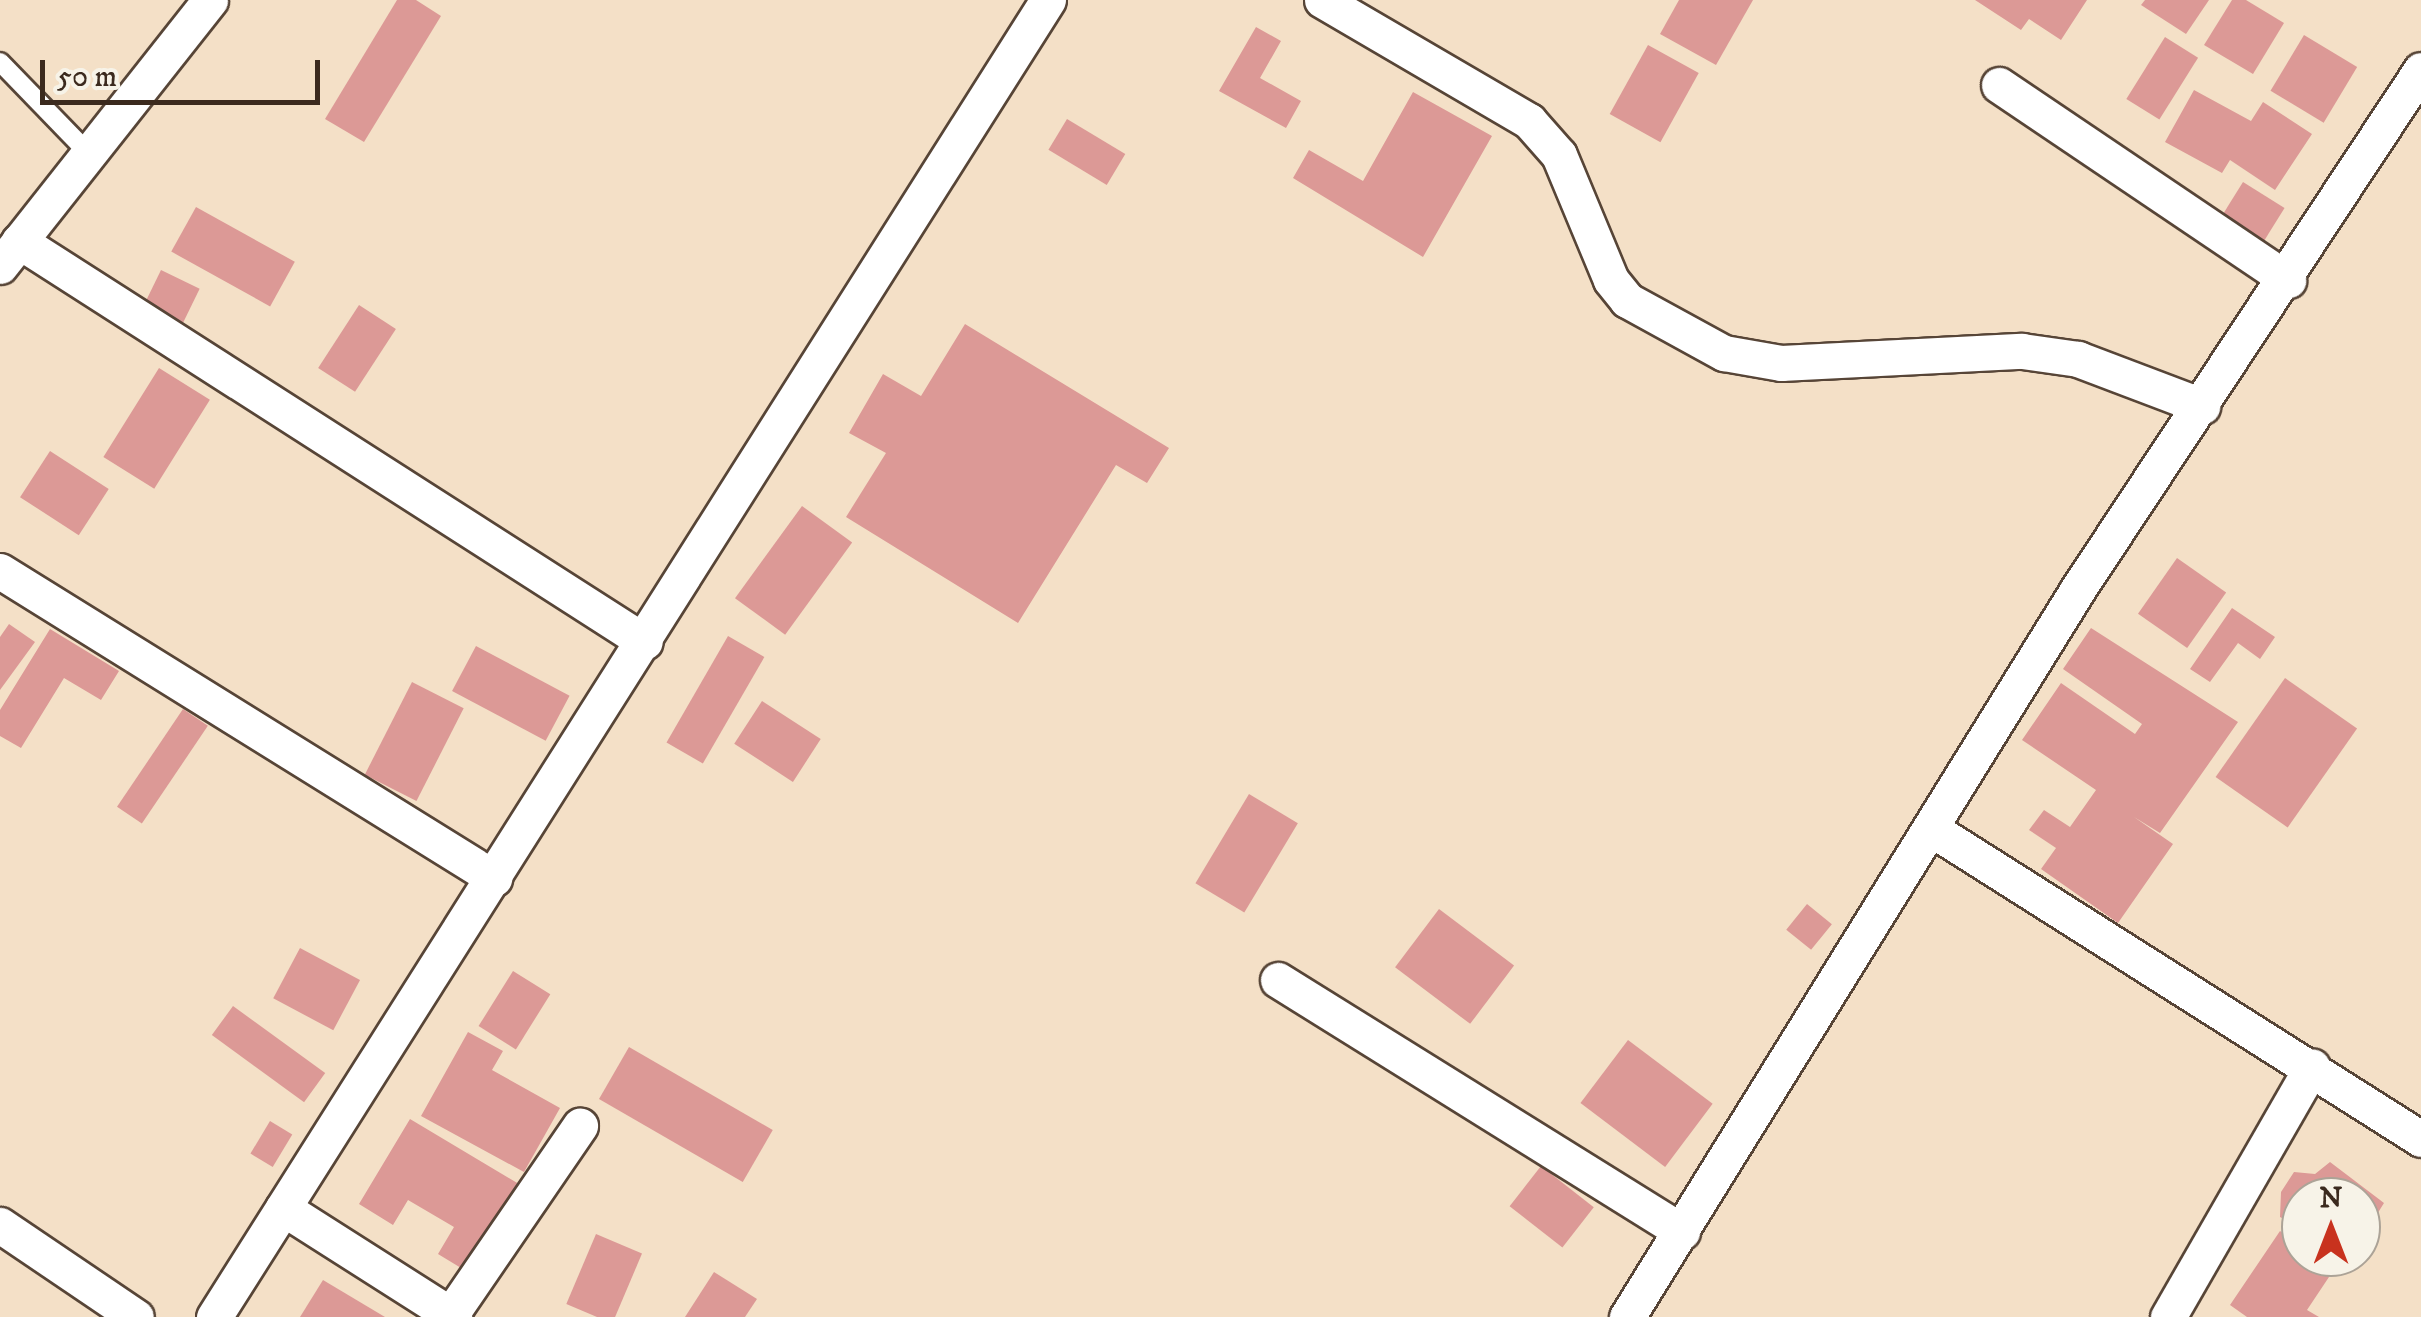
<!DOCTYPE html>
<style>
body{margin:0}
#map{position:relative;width:2421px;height:1317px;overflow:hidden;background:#f4e0c7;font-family:"IM FELL DW Pica",serif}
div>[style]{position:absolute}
.building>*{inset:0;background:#dc9996;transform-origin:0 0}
.roads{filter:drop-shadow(2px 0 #574537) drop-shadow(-2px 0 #574537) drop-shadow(0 2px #574537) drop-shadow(0 -2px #574537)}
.lane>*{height:18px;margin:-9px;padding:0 9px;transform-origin:9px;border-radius:9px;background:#fff}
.street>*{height:35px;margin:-17.5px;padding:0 17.5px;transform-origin:17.5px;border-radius:17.5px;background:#fff}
span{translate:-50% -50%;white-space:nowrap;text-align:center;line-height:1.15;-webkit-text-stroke:10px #f7f3e8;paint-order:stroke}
.north{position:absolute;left:2281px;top:1177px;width:100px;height:100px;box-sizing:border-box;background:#f7f3e8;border:2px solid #aca397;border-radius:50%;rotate:0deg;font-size:28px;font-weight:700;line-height:40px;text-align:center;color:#3b2a1e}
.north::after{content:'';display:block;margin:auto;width:35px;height:45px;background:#c8321e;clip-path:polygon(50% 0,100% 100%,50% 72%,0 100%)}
.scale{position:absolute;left:40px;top:60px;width:280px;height:45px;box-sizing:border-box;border:5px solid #3b2a1e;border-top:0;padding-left:12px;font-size:30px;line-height:35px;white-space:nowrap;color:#3b2a1e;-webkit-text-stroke:8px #f7f3e8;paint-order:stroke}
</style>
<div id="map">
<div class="building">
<i style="clip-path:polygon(397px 0,416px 0,441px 16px,364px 142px,325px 119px)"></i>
<i style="clip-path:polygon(1679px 0,1753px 0,1716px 65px,1660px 34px)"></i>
<i style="clip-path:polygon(1975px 0,2087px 0,2061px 40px,2029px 19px,2021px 30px)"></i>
<i style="clip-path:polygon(2145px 0,2209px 0,2186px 34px,2141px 5px)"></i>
<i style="clip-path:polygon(2232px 0,2246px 0,2284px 23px,2253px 74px,2204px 45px)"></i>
<i style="clip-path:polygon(1256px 27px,1281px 41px,1260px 78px,1301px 101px,1286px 128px,1219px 91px)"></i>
<i style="left:2304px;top:35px;width:62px;height:65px;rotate:31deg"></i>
<i style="left:2165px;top:37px;width:39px;height:73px;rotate:32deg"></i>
<i style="left:1648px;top:45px;width:58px;height:79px;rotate:29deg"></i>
<i style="clip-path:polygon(2194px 90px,2251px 121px,2263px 102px,2312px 134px,2275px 190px,2230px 160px,2222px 173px,2165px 142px)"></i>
<i style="clip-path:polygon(1413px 92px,1492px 136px,1423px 257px,1293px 178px,1309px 150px,1363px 181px)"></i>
<i style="left:1067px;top:119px;width:68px;height:36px;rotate:31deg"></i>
<i style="left:2243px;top:182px;width:49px;height:45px;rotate:32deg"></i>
<i style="left:196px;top:207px;width:113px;height:51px;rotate:29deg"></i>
<i style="left:161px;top:270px;width:43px;height:45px;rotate:26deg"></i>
<i style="left:359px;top:305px;width:44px;height:75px;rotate:33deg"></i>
<i style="clip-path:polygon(965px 324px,1169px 448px,1147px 483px,1116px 465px,1018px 623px,846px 517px,886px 453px,849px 433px,883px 374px,921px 396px)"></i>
<i style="left:159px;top:368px;width:60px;height:105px;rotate:32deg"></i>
<i style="left:50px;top:451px;width:70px;height:55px;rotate:33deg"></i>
<i style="left:802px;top:506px;width:62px;height:114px;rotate:36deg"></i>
<i style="left:2177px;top:558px;width:60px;height:68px;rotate:35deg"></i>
<i style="clip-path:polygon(2232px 608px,2275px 637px,2260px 659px,2238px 643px,2210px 682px,2190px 669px)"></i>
<i style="clip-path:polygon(9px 624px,35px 642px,0 690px,0 637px)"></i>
<i style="clip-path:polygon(2091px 628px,2238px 722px,2160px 833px,2134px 817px,2173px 844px,2118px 923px,2041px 869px,2056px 848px,2029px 830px,2044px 810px,2070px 827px,2096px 790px,2022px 740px,2061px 683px,2135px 734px,2142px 724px,2063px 669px)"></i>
<i style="clip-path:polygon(50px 629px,119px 671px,101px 700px,64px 678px,21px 748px,0 736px,0 710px)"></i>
<i style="left:728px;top:636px;width:42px;height:123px;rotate:30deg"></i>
<i style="left:476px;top:646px;width:106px;height:51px;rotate:28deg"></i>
<i style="left:2285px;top:678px;width:88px;height:121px;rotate:35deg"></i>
<i style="left:412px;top:682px;width:58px;height:104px;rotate:27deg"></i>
<i style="left:762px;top:701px;width:70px;height:51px;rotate:33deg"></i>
<i style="left:183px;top:709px;width:30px;height:118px;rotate:34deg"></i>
<i style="left:1249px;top:794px;width:57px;height:104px;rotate:31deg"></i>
<i style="left:1807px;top:904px;width:32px;height:33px;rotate:39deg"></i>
<i style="left:1439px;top:909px;width:94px;height:73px;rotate:37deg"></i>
<i style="left:300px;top:948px;width:68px;height:57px;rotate:28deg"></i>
<i style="left:513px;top:971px;width:44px;height:65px;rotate:32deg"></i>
<i style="left:233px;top:1006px;width:114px;height:36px;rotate:36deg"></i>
<i style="clip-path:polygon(468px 1032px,503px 1051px,492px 1070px,560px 1108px,524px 1172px,421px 1116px)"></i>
<i style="left:1628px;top:1040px;width:106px;height:79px;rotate:37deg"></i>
<i style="left:629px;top:1047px;width:166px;height:60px;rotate:30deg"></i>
<i style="clip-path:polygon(410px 1119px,519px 1184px,466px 1271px,438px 1254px,454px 1227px,408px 1200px,393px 1225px,359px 1204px)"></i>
<i style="left:270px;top:1121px;width:26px;height:38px;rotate:31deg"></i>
<i style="clip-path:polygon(2330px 1162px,2384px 1203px,2361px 1240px,2361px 1197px,2301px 1197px,2301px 1228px,2280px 1217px,2281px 1192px,2294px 1172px,2315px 1174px)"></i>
<i style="left:1541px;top:1166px;width:67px;height:51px;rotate:38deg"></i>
<i style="clip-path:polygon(2280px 1231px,2301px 1246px,2301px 1257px,2318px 1257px,2335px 1268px,2307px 1310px,2319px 1317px,2247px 1317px,2230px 1305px)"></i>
<i style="left:596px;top:1234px;width:50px;height:76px;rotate:23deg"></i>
<i style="clip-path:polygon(714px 1272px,757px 1299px,745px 1317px,685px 1317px)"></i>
<i style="clip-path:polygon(323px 1280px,385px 1317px,300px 1317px)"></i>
</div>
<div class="roads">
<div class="lane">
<i style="left:0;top:62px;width:128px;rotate:45.9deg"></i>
</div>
<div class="street">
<i style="left:1322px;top:0;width:240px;rotate:30.3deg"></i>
<i style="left:1529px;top:121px;width:45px;rotate:48.6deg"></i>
<i style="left:1559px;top:155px;width:135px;rotate:67.4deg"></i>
<i style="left:1611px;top:280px;width:26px;rotate:51deg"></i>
<i style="left:1627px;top:300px;width:111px;rotate:28.7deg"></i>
<i style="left:1724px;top:353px;width:58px;rotate:10deg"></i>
<i style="left:1781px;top:363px;width:241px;rotate:-2.9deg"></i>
<i style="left:2022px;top:351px;width:57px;rotate:8.1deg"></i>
<i style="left:2078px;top:359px;width:133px;rotate:20.8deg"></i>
<i style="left:1999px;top:85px;width:349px;rotate:34deg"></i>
<i style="left:19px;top:241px;width:743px;rotate:32.64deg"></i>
<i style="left:0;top:266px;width:339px;rotate:-51.7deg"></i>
<i style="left:0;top:571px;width:582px;rotate:31.86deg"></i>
<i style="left:1930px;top:828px;width:581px;rotate:32.35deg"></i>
<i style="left:1278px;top:980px;width:476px;rotate:31.9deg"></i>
<i style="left:283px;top:1208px;width:203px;rotate:32.5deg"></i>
<i style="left:0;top:1225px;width:164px;rotate:34.1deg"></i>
<i style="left:214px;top:1317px;width:1559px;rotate:-57.66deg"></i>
<i style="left:449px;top:1317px;width:232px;rotate:-55.6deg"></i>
<i style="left:1627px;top:1317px;width:856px;rotate:-58.22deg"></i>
<i style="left:2078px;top:589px;width:622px;rotate:-56.54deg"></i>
<i style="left:2168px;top:1317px;width:289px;rotate:-60.1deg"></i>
</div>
</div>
<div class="north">N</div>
<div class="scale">50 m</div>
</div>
